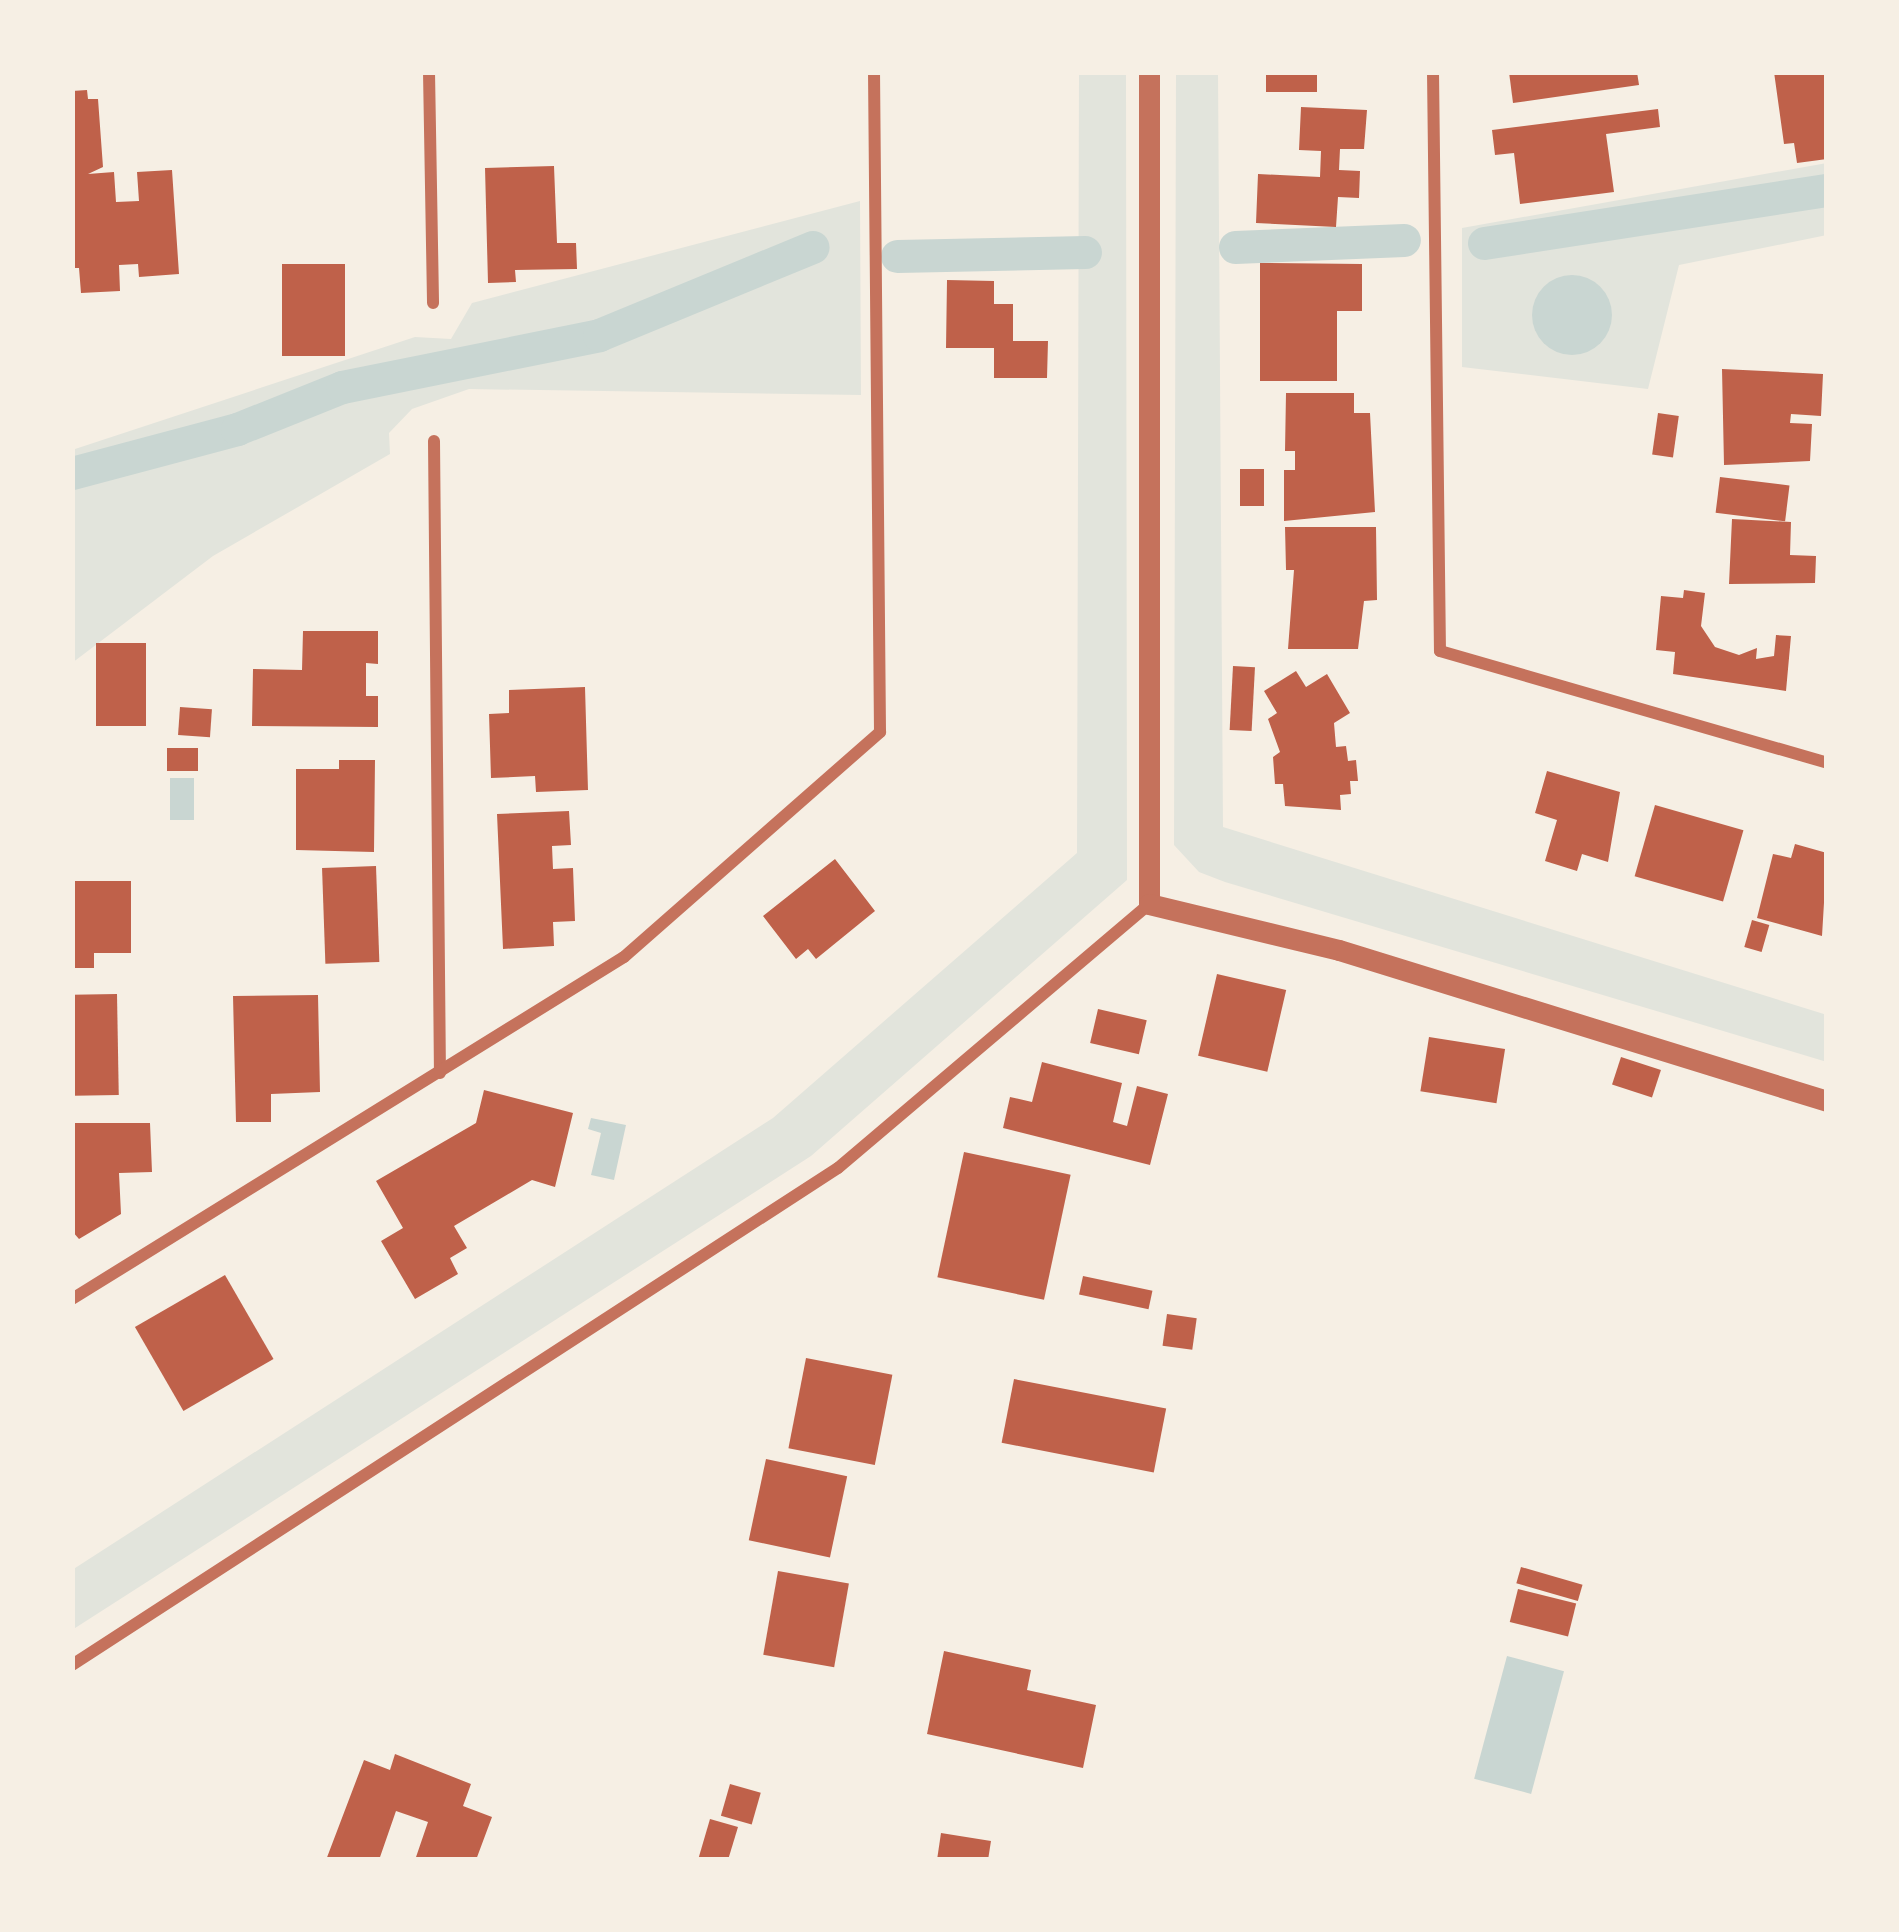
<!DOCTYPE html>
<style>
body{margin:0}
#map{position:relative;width:1899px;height:1932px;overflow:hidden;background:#f6efe4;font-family:Lato,sans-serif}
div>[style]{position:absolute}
.green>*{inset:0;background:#e2e4dc}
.water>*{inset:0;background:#c9d6d2;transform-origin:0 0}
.round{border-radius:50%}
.canal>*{height:33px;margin:-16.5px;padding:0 16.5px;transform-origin:16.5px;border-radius:16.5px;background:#c9d6d2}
.building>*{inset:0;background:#bf614a;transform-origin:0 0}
.minor>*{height:12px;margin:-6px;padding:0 6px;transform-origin:6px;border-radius:6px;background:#c5725c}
.tertiary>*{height:21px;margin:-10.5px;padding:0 10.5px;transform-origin:10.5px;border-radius:10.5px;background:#c5725c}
span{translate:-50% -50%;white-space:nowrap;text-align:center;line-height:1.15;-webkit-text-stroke:10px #f6efe4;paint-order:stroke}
.frame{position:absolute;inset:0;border:75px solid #f6efe4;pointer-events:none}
</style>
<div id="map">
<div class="green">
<i style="clip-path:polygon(1079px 72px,1126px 72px,1127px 880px,811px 1156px,72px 1630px,72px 1570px,773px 1118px,1077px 853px)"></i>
<i style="clip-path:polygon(1176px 72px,1218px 72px,1223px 827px,1827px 1015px,1827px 1062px,1225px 882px,1199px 872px,1174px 845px)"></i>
<i style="clip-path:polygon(1827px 163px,1827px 235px,1679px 265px,1648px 389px,1462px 367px,1462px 228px)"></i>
<i style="clip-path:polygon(860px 201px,861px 395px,469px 389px,412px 409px,389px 433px,390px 454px,213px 556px,72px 663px,72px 450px,415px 337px,451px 339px,472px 303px)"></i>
</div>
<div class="water">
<i class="round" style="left:1532px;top:275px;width:80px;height:80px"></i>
<i style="left:170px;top:778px;width:24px;height:42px"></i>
<i style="clip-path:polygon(591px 1118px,626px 1125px,614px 1180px,591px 1175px,601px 1133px,588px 1129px)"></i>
<i style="left:1507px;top:1656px;width:59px;height:127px;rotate:15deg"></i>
</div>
<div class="canal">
<i style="left:1484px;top:243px;width:347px;rotate:-8.8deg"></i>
<i style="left:1235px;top:247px;width:169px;rotate:-2.4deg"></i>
<i style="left:897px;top:256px;width:188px;rotate:-1.2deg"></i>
<i style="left:72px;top:473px;width:171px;rotate:-14.9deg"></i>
<i style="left:237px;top:429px;width:113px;rotate:-21.8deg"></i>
<i style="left:342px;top:387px;width:262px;rotate:-11.4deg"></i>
<i style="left:599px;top:335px;width:231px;rotate:-22.4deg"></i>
</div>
<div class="building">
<i style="left:1266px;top:72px;width:51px;height:20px"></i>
<i style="clip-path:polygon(1509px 72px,1637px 72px,1639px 85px,1513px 103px)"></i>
<i style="clip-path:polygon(1774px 72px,1827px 72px,1827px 159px,1797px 163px,1794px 143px,1784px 144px)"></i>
<i style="clip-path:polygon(87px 90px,88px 99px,98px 99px,103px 167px,88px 174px,114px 172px,116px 202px,139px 201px,137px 172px,172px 170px,179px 274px,139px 277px,138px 264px,119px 265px,120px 291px,81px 293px,79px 268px,72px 268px,72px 91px)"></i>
<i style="clip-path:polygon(1301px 107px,1367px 110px,1364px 149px,1340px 149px,1339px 170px,1360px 171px,1359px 198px,1338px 197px,1336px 227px,1256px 223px,1258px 174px,1320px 177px,1321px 151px,1299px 150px)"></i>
<i style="clip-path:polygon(1658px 109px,1660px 127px,1606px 134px,1614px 192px,1520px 204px,1514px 153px,1495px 155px,1492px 130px)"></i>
<i style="clip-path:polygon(554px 166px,557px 243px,576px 243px,577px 269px,515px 270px,516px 282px,488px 283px,485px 168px)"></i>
<i style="clip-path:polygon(1260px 263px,1362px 264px,1362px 311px,1337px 311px,1337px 381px,1260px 381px)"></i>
<i style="left:282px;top:264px;width:63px;height:92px"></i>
<i style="clip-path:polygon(947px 280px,994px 281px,994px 304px,1013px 304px,1013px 341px,1048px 341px,1047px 378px,994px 378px,994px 348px,946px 348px)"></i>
<i style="clip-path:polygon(1722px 369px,1823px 374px,1821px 416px,1791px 414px,1790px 423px,1812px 424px,1810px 461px,1724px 465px)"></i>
<i style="clip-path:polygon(1286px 393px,1354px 393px,1354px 413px,1370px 413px,1375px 512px,1284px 521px,1284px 470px,1295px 470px,1295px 451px,1285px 451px)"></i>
<i style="left:1658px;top:413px;width:21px;height:42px;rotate:8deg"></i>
<i style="left:1240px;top:469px;width:24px;height:37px"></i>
<i style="left:1720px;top:477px;width:70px;height:36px;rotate:7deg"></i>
<i style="clip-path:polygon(1732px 519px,1791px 522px,1790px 555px,1816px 556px,1815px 583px,1729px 584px)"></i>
<i style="clip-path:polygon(1285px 527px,1376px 527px,1377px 600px,1364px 601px,1358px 649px,1288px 649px,1294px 570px,1286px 570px)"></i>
<i style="clip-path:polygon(1684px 590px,1705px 593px,1701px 626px,1715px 647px,1739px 655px,1757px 648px,1756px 659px,1774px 656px,1776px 635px,1791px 636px,1786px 691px,1673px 674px,1675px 652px,1656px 650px,1661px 596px,1683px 598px)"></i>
<i style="clip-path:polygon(303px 631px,378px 631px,378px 664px,366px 663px,366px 696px,378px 696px,378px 727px,252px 726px,253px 669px,302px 670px)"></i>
<i style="left:96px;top:643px;width:50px;height:83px"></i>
<i style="left:1233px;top:666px;width:22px;height:64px;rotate:3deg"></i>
<i style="clip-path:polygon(1296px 671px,1306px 687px,1327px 674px,1350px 713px,1334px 723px,1336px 747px,1346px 746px,1348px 761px,1356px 760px,1358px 781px,1350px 781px,1351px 794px,1340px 795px,1341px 810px,1285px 806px,1283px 784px,1275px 784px,1273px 757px,1280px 752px,1268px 719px,1277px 713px,1264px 691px)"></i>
<i style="clip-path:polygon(585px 687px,588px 790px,536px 792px,535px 776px,491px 778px,489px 714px,509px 713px,509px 690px)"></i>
<i style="left:180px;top:707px;width:32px;height:28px;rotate:4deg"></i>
<i style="left:167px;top:748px;width:31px;height:23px"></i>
<i style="clip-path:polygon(339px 760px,375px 760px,374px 852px,296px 850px,296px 769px,339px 769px)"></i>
<i style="clip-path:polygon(1547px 771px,1620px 792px,1608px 862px,1582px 854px,1577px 871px,1545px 861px,1557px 820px,1535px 813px)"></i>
<i style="left:1655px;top:805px;width:92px;height:74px;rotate:16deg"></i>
<i style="clip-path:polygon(569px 811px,571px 845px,552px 846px,553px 869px,573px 868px,575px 921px,553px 922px,554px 946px,503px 949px,497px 814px)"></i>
<i style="clip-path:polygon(1795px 844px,1827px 853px,1822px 936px,1757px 918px,1773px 854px,1791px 858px)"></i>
<i style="clip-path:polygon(835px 859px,875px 911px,816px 959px,808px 949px,796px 959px,763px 916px)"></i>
<i style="left:376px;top:866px;width:96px;height:54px;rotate:88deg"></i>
<i style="clip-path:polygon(72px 881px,131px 881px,131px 953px,94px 953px,94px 968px,72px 968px)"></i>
<i style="left:1752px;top:920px;width:18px;height:28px;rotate:16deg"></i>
<i style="left:1217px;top:974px;width:71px;height:84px;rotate:13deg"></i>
<i style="left:117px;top:994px;width:101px;height:45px;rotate:89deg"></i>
<i style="clip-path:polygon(318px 995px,320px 1092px,271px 1094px,271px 1122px,236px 1122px,233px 996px)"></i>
<i style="left:1098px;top:1009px;width:50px;height:35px;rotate:13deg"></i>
<i style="left:1429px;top:1037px;width:77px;height:55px;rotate:9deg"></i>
<i style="left:1621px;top:1057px;width:42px;height:29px;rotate:18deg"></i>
<i style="clip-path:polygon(1042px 1062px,1122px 1083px,1113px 1122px,1127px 1126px,1137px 1086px,1168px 1094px,1150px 1165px,1003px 1128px,1010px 1097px,1032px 1102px)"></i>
<i style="clip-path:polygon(484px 1090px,573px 1113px,555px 1187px,532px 1180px,454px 1226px,467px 1248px,450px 1258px,458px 1274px,415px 1299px,381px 1241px,403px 1228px,376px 1181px,476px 1123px)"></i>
<i style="clip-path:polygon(72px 1123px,150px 1123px,152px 1172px,119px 1173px,121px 1214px,79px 1239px,72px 1231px)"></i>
<i style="left:964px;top:1152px;width:109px;height:128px;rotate:12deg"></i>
<i style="left:225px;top:1275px;width:97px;height:104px;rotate:60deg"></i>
<i style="left:1083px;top:1276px;width:71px;height:19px;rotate:12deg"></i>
<i style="left:1167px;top:1314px;width:30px;height:32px;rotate:8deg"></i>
<i style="left:806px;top:1358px;width:88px;height:92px;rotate:11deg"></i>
<i style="left:1014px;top:1379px;width:155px;height:65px;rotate:11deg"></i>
<i style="left:766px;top:1459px;width:83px;height:83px;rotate:12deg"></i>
<i style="left:1521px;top:1567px;width:64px;height:17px;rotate:16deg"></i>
<i style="left:778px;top:1571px;width:72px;height:85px;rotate:10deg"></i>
<i style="left:1518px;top:1589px;width:60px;height:34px;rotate:14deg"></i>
<i style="clip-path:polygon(944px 1651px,1031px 1670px,1027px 1690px,1096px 1705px,1083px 1768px,927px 1734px)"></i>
<i style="clip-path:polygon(395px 1754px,471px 1784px,463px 1806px,492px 1817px,476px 1860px,415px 1860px,428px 1822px,396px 1811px,379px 1860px,326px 1860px,364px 1760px,390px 1770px)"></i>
<i style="left:730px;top:1784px;width:32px;height:33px;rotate:16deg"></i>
<i style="clip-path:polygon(710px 1819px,738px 1827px,728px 1860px,698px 1860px)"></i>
<i style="clip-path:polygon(941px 1833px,991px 1841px,988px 1860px,937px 1860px)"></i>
</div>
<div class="minor">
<i style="left:429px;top:72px;width:231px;rotate:89deg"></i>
<i style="left:1433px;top:72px;width:579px;rotate:89.31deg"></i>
<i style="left:1440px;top:651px;width:403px;rotate:16.1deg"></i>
<i style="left:434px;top:441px;width:632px;rotate:89.46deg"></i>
<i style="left:72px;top:1299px;width:649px;rotate:-31.78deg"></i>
<i style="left:624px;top:957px;width:341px;rotate:-41.3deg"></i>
<i style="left:880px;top:732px;width:660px;rotate:-90.52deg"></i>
<i style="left:72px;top:1665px;width:913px;rotate:-32.98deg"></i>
<i style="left:838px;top:1168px;width:408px;rotate:-40.3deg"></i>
</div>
<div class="tertiary">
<i style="left:1149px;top:72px;width:832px;rotate:90deg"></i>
<i style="left:1149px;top:904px;width:195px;rotate:13.6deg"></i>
<i style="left:1339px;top:950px;width:511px;rotate:17.19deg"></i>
</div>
<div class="frame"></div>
</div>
